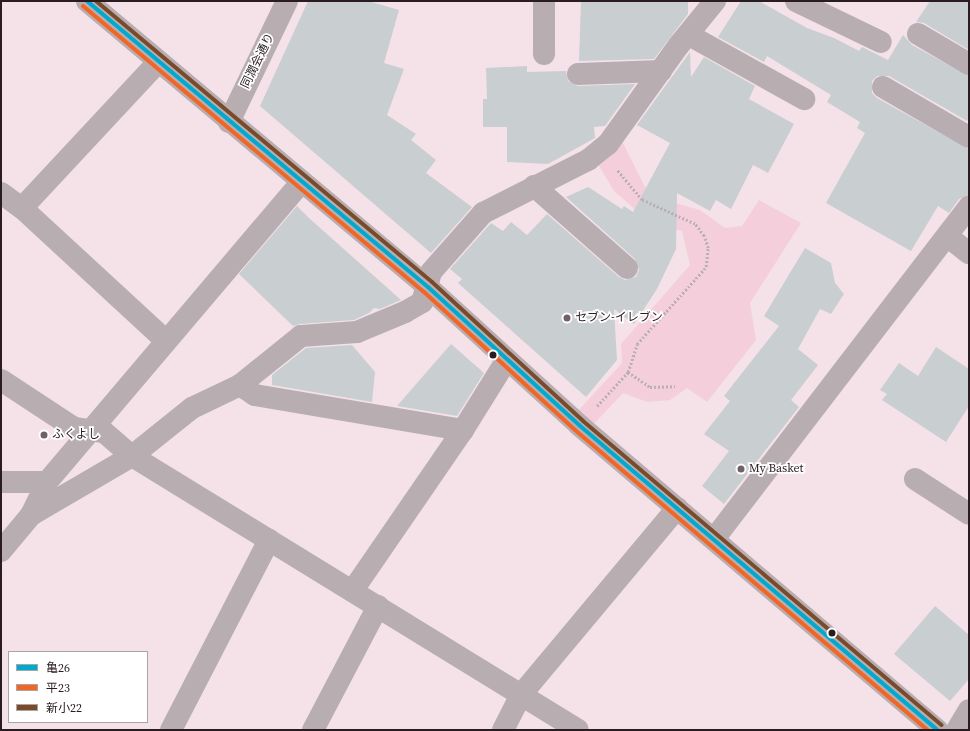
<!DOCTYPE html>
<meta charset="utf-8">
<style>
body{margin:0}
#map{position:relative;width:970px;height:731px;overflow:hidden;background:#f4e2e8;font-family:"Source Serif 4","Noto Sans JP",serif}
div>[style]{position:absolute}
.green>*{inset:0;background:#f5cedc}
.building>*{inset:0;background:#c9ced1}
.path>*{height:2.5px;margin-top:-1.25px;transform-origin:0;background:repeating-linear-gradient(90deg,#bab0b3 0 2px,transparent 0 4px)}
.minor>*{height:22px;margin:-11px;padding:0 11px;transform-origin:11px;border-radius:11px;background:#b8aeb2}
.bus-1>*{height:4px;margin:-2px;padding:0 2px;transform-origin:2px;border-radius:2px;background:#00a9ce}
.bus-2>*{height:4px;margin:-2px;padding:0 2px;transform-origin:2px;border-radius:2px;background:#f26522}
.bus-3>*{height:4px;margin:-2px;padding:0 2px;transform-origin:2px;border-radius:2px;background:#7a4b2a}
.dots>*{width:11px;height:11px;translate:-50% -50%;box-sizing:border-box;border:2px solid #fff;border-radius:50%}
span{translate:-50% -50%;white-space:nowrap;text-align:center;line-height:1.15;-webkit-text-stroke:3.5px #fff;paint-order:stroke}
.street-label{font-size:12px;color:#2b1c21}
.poi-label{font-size:12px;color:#2b1c21}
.left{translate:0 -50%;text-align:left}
.frame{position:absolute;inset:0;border:2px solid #2b1c21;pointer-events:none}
.legend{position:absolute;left:8px;top:651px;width:140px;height:72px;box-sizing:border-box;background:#fff;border:1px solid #aaa4a6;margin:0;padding:5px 7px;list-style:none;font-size:12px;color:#2b1c21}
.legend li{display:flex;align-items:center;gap:8px;height:20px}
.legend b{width:20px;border:1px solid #aaa4a6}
</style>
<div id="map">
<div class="green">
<i style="clip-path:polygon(621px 139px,645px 187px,675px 203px,700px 210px,725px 228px,742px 226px,759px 200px,801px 223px,750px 303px,756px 340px,707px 402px,687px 388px,670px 400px,647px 402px,623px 393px,590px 428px,576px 413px,622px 363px,621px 344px,690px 265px,682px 231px,664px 225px,637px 211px,614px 191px,596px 161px)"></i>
</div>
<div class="building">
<i style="clip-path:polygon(308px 1px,368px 1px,399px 10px,384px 63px,404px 69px,387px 115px,416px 134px,411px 140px,436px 160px,426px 173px,472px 207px,431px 253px,260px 106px)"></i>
<i style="clip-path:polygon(581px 1px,688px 1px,688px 14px,654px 59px,579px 61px)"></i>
<i style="clip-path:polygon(741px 1px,759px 1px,807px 28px,834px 38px,859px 51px,862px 47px,888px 60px,903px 35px,912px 45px,969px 76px,969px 118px,967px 121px,889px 76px,877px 76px,872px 81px,872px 93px,877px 98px,969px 149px,969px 195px,959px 199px,949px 213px,938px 206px,911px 251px,826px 203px,865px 133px,857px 128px,860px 122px,827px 102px,831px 95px,767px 56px,764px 62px,718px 37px)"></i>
<i style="clip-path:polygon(930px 1px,969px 1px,969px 50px,924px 23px,916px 22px)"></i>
<i style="clip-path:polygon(690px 52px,691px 77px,704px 57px,755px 86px,749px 99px,794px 124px,768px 173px,753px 165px,731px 209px,716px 200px,710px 211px,677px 193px,676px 249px,657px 289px,634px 324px,614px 309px,617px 360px,586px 397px,458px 283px,462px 279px,450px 269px,491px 223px,503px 231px,511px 222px,527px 235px,547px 214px,619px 277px,625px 280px,636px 277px,639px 270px,635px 259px,566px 197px,588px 187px,622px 209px,624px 206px,633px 212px,670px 143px,637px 125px)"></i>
<i style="clip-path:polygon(527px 66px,527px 72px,566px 71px,568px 81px,578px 86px,635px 84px,605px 126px,594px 127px,595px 138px,548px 164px,507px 162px,507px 127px,483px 127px,483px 99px,487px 99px,486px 68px)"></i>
<i style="clip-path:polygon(297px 206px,309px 218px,401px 300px,380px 309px,374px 308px,369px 313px,354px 320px,300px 324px,293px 326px,239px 274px)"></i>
<i style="clip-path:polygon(805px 248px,831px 263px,835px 283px,844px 294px,831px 314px,820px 309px,798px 349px,818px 365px,791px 400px,799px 407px,724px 504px,702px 486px,729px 451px,704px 434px,730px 401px,724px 396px,779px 326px,764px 316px)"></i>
<i style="clip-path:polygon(451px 344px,484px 373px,457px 416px,397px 406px)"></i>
<i style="clip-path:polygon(352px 345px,375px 372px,372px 402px,272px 385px,272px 375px,306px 348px)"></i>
<i style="clip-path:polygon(936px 347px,969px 369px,969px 406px,946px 442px,882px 400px,887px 394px,880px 390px,899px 363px,918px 376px)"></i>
<i style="clip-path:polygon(935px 606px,969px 635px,969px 679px,950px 701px,894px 654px)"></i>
</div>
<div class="path">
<i style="left:628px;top:372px;width:27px;rotate:34deg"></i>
<i style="left:650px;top:387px;width:25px;rotate:-2deg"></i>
<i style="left:597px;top:406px;width:46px;rotate:-47.6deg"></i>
<i style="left:628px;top:372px;width:29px;rotate:-72deg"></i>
<i style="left:637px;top:344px;width:103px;rotate:-48.1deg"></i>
<i style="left:706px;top:267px;width:19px;rotate:-84deg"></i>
<i style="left:708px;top:248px;width:13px;rotate:-108deg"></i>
<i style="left:704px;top:236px;width:15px;rotate:-127deg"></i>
<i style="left:695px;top:224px;width:58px;rotate:-155.6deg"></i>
<i style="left:642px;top:200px;width:39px;rotate:-130deg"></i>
</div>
<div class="minor">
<i style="left:87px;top:1px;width:445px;rotate:40deg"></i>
<i style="left:428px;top:287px;width:205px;rotate:42.4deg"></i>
<i style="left:579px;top:425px;width:470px;rotate:40.4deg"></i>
<i style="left:796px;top:1px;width:94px;rotate:25.8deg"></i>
<i style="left:918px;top:34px;width:59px;rotate:30.5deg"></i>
<i style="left:689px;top:35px;width:132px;rotate:29.1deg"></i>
<i style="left:544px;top:54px;width:53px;rotate:-90deg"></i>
<i style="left:578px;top:74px;width:83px;rotate:-2.1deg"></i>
<i style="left:883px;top:87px;width:99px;rotate:30.2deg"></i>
<i style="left:229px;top:122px;width:134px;rotate:-64.4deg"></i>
<i style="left:534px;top:186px;width:124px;rotate:41.4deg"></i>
<i style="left:1px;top:193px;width:26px;rotate:36deg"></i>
<i style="left:22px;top:208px;width:196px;rotate:42.7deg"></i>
<i style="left:22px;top:208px;width:200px;rotate:-47deg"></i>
<i style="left:947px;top:236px;width:28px;rotate:38deg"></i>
<i style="left:1px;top:380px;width:87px;rotate:33.3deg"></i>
<i style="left:74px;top:428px;width:30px;rotate:8deg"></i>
<i style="left:104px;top:432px;width:37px;rotate:41deg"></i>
<i style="left:132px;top:456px;width:523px;rotate:31.56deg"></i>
<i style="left:240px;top:385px;width:18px;rotate:34deg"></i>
<i style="left:255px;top:395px;width:211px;rotate:9.6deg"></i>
<i style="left:915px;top:479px;width:64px;rotate:32.9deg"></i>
<i style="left:1px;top:482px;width:46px"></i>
<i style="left:31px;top:515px;width:117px;rotate:-30.3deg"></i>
<i style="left:132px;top:456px;width:77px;rotate:-38.7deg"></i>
<i style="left:192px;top:408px;width:53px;rotate:-25.6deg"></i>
<i style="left:240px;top:385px;width:78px;rotate:-38.8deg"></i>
<i style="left:301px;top:336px;width:56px;rotate:-4.1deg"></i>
<i style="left:357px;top:332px;width:52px;rotate:-22.6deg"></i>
<i style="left:405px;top:312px;width:20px;rotate:-30deg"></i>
<i style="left:422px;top:302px;width:31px;rotate:-73deg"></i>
<i style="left:431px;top:272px;width:79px;rotate:-48.6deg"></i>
<i style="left:483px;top:213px;width:118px;rotate:-26.8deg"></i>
<i style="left:588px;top:160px;width:26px;rotate:-39deg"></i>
<i style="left:608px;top:144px;width:122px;rotate:-54.4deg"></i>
<i style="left:679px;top:45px;width:57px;rotate:-50.7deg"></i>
<i style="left:714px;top:539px;width:419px;rotate:-52.5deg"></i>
<i style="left:1px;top:551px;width:47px;rotate:-50.2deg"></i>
<i style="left:31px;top:515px;width:37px;rotate:-64deg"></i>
<i style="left:47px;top:482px;width:393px;rotate:-49.7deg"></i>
<i style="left:353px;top:590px;width:194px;rotate:-55.5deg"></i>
<i style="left:463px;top:430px;width:81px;rotate:-58.1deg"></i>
<i style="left:171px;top:730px;width:214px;rotate:-62.7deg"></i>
<i style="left:313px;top:730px;width:140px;rotate:-62.3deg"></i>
<i style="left:503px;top:730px;width:38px;rotate:-63deg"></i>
<i style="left:520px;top:696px;width:245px;rotate:-50.1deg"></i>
<i style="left:957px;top:730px;width:23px;rotate:-59deg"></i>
</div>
<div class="bus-1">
<i style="left:87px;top:1px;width:445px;rotate:40deg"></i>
<i style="left:428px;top:287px;width:205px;rotate:42.4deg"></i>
<i style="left:579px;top:425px;width:470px;rotate:40.4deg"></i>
</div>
<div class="bus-2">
<i style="left:83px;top:6px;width:445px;rotate:40deg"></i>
<i style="left:424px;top:292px;width:205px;rotate:42.4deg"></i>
<i style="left:575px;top:430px;width:463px;rotate:40.4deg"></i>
</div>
<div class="bus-3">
<i style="left:96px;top:1px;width:438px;rotate:39.9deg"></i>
<i style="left:432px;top:282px;width:205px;rotate:42.6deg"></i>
<i style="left:583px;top:421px;width:470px;rotate:40.3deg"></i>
</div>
<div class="dots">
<i style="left:567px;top:318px;background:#716167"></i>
<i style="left:493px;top:355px;background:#2b1c21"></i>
<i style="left:44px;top:435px;background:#716167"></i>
<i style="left:741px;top:469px;background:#716167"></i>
<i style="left:832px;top:633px;background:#2b1c21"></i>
</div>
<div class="street-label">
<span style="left:258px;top:61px;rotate:-64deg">同潤会通り</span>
</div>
<div class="poi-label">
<span class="left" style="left:575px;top:318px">セブン-イレブン</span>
<span class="left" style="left:52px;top:435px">ふくよし</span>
<span class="left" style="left:749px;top:469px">My Basket</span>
</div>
<div class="frame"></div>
<ul class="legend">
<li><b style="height:5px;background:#00a9ce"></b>亀26</li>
<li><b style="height:5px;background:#f26522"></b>平23</li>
<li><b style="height:5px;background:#7a4b2a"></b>新小22</li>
</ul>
</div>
